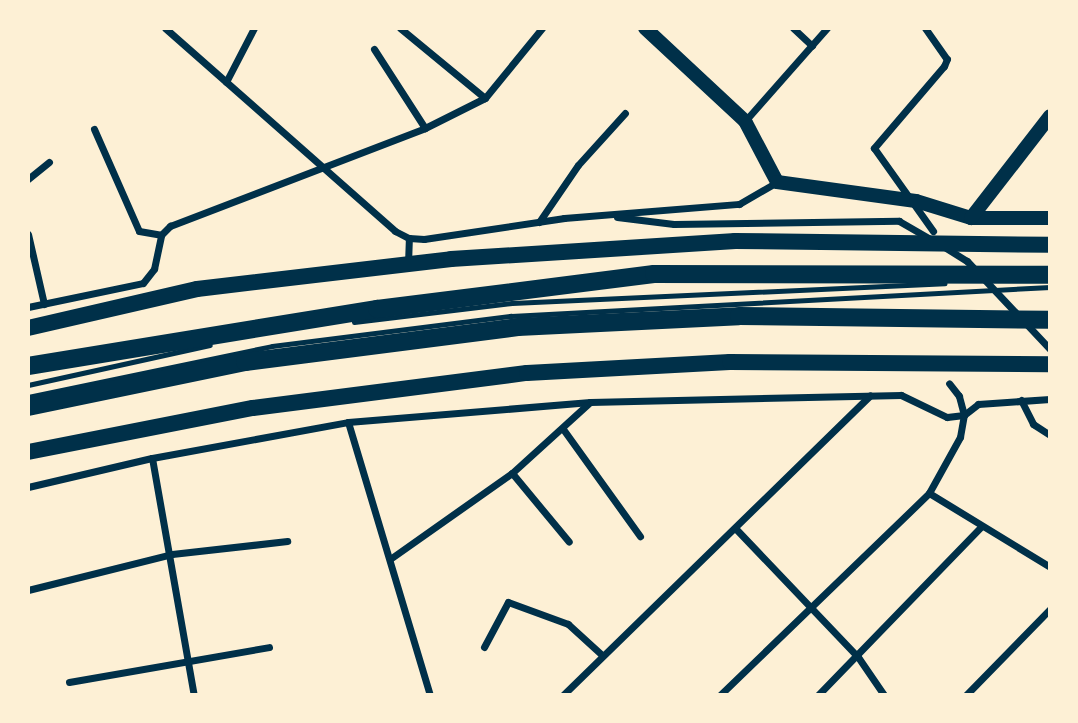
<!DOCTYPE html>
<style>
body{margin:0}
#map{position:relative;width:1078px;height:723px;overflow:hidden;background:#fdf0d5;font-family:"DM Sans",sans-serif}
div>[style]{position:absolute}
.service>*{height:5px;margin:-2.5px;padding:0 2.5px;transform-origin:2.5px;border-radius:2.5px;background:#003049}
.minor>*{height:7px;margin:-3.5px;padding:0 3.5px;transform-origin:3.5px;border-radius:3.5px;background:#003049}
.secondary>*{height:14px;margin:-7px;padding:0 7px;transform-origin:7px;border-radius:7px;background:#003049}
.trunk>*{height:16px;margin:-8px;padding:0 8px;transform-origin:8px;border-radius:8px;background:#003049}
.motorway>*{height:18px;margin:-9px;padding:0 9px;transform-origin:9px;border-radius:9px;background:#003049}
span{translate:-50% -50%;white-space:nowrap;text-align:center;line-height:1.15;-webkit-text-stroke:6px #fdf0d5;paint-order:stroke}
.frame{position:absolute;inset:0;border:30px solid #fdf0d5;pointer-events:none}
</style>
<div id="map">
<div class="service">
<i style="left:354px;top:322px;width:159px;rotate:-6.9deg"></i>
<i style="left:512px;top:303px;width:433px;rotate:-2.6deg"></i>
<i style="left:28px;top:385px;width:186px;rotate:-12.4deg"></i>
<i style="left:28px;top:397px;width:249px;rotate:-11.8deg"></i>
<i style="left:272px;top:346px;width:241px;rotate:-7.2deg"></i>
<i style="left:511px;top:316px;width:540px;rotate:-3.08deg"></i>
</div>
<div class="minor">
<i style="left:165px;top:28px;width:307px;rotate:41.4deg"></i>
<i style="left:395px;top:231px;width:16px;rotate:27deg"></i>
<i style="left:409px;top:238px;width:15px;rotate:4deg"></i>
<i style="left:424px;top:239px;width:142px;rotate:-8.5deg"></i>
<i style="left:564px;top:218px;width:176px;rotate:-4.6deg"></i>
<i style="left:739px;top:204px;width:44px;rotate:-30.1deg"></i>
<i style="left:400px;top:28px;width:110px;rotate:39.5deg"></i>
<i style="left:793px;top:28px;width:26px;rotate:43deg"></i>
<i style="left:925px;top:28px;width:38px;rotate:55deg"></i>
<i style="left:947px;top:59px;width:8px;rotate:113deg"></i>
<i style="left:944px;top:66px;width:108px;rotate:130.5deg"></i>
<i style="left:874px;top:148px;width:102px;rotate:54.6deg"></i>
<i style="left:374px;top:49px;width:94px;rotate:57.2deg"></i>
<i style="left:226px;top:82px;width:61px;rotate:-62.6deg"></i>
<i style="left:745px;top:121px;width:124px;rotate:-48.6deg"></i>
<i style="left:94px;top:129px;width:111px;rotate:66.2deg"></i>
<i style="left:139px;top:231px;width:22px;rotate:10deg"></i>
<i style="left:28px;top:179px;width:27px;rotate:-39deg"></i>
<i style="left:617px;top:217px;width:57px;rotate:7deg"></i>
<i style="left:674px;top:224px;width:225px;rotate:-0.8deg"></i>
<i style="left:899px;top:221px;width:38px;rotate:30deg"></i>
<i style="left:539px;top:222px;width:69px;rotate:-55.6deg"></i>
<i style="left:578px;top:165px;width:70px;rotate:-47.9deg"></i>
<i style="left:28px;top:234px;width:72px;rotate:77.1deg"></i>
<i style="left:161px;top:235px;width:13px;rotate:-45deg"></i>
<i style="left:170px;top:226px;width:273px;rotate:-21deg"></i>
<i style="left:425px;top:128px;width:67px;rotate:-26.6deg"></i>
<i style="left:485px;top:98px;width:90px;rotate:-50.8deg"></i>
<i style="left:946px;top:248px;width:25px;rotate:32deg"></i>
<i style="left:967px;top:261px;width:121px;rotate:46.7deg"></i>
<i style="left:408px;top:264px;width:26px;rotate:-88deg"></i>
<i style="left:28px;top:307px;width:117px;rotate:-11.8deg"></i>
<i style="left:143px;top:283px;width:18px;rotate:-52deg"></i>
<i style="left:154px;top:269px;width:35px;rotate:-78deg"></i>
<i style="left:1021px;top:400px;width:27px;rotate:63deg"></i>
<i style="left:1033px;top:424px;width:20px;rotate:33deg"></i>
<i style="left:964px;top:415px;width:18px;rotate:-38deg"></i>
<i style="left:978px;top:404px;width:72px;rotate:-4deg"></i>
<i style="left:348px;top:422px;width:285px;rotate:73.3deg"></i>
<i style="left:563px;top:429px;width:132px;rotate:54.3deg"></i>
<i style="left:152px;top:458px;width:241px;rotate:80deg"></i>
<i style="left:512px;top:473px;width:89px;rotate:50.4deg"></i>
<i style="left:28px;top:487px;width:127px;rotate:-13.2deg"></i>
<i style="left:152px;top:458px;width:199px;rotate:-10.4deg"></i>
<i style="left:348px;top:422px;width:243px;rotate:-4.7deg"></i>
<i style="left:590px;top:402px;width:311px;rotate:-1.3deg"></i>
<i style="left:901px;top:395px;width:51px;rotate:25.6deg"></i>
<i style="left:947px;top:417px;width:17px;rotate:-7deg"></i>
<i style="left:929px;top:493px;width:142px;rotate:31.4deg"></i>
<i style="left:736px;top:529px;width:177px;rotate:46.4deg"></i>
<i style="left:858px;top:657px;width:46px;rotate:55.6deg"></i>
<i style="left:390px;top:559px;width:149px;rotate:-35.2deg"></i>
<i style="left:512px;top:473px;width:105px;rotate:-42.3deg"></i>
<i style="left:28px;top:590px;width:148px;rotate:-14deg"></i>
<i style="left:172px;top:554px;width:116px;rotate:-6.4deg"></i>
<i style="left:484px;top:647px;width:51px;rotate:-61.9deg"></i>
<i style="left:508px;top:602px;width:64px;rotate:20.1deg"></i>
<i style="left:568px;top:624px;width:46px;rotate:42.4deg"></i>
<i style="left:69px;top:682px;width:203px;rotate:-9.9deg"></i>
<i style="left:563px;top:695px;width:429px;rotate:-44.3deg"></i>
<i style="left:720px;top:695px;width:291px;rotate:-44deg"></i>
<i style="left:929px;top:493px;width:64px;rotate:-61deg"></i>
<i style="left:960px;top:437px;width:22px;rotate:-80deg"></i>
<i style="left:964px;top:415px;width:20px;rotate:-105deg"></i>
<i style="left:959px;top:396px;width:16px;rotate:-128deg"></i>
<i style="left:818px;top:695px;width:233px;rotate:-45.9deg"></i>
<i style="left:966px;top:695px;width:120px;rotate:-45.7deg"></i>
</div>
<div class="secondary">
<i style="left:645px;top:28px;width:137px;rotate:42.9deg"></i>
<i style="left:745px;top:121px;width:69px;rotate:62.3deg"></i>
<i style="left:777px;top:182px;width:140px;rotate:7.8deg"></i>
<i style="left:916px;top:201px;width:58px;rotate:17.2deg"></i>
<i style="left:971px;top:218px;width:79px"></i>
<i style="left:971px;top:218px;width:129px;rotate:-52.2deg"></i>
</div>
<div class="trunk">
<i style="left:28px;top:328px;width:173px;rotate:-13deg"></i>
<i style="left:197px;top:289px;width:256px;rotate:-6.7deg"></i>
<i style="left:451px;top:259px;width:285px;rotate:-3.6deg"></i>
<i style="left:735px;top:241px;width:315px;rotate:0.7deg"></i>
<i style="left:28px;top:452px;width:229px;rotate:-11.1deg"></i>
<i style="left:253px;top:408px;width:276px;rotate:-7.3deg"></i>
<i style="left:527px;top:373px;width:203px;rotate:-3.1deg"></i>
<i style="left:730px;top:362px;width:320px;rotate:0.4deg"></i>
</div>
<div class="motorway">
<i style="left:28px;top:366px;width:354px;rotate:-9.3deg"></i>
<i style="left:377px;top:309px;width:279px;rotate:-7.2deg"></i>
<i style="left:654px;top:274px;width:396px;rotate:0.1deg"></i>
<i style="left:28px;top:407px;width:222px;rotate:-11.7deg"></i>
<i style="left:245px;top:362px;width:275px;rotate:-7.3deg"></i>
<i style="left:518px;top:327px;width:221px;rotate:-2.8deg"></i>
<i style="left:739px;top:316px;width:311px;rotate:0.7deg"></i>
</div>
<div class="frame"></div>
</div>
